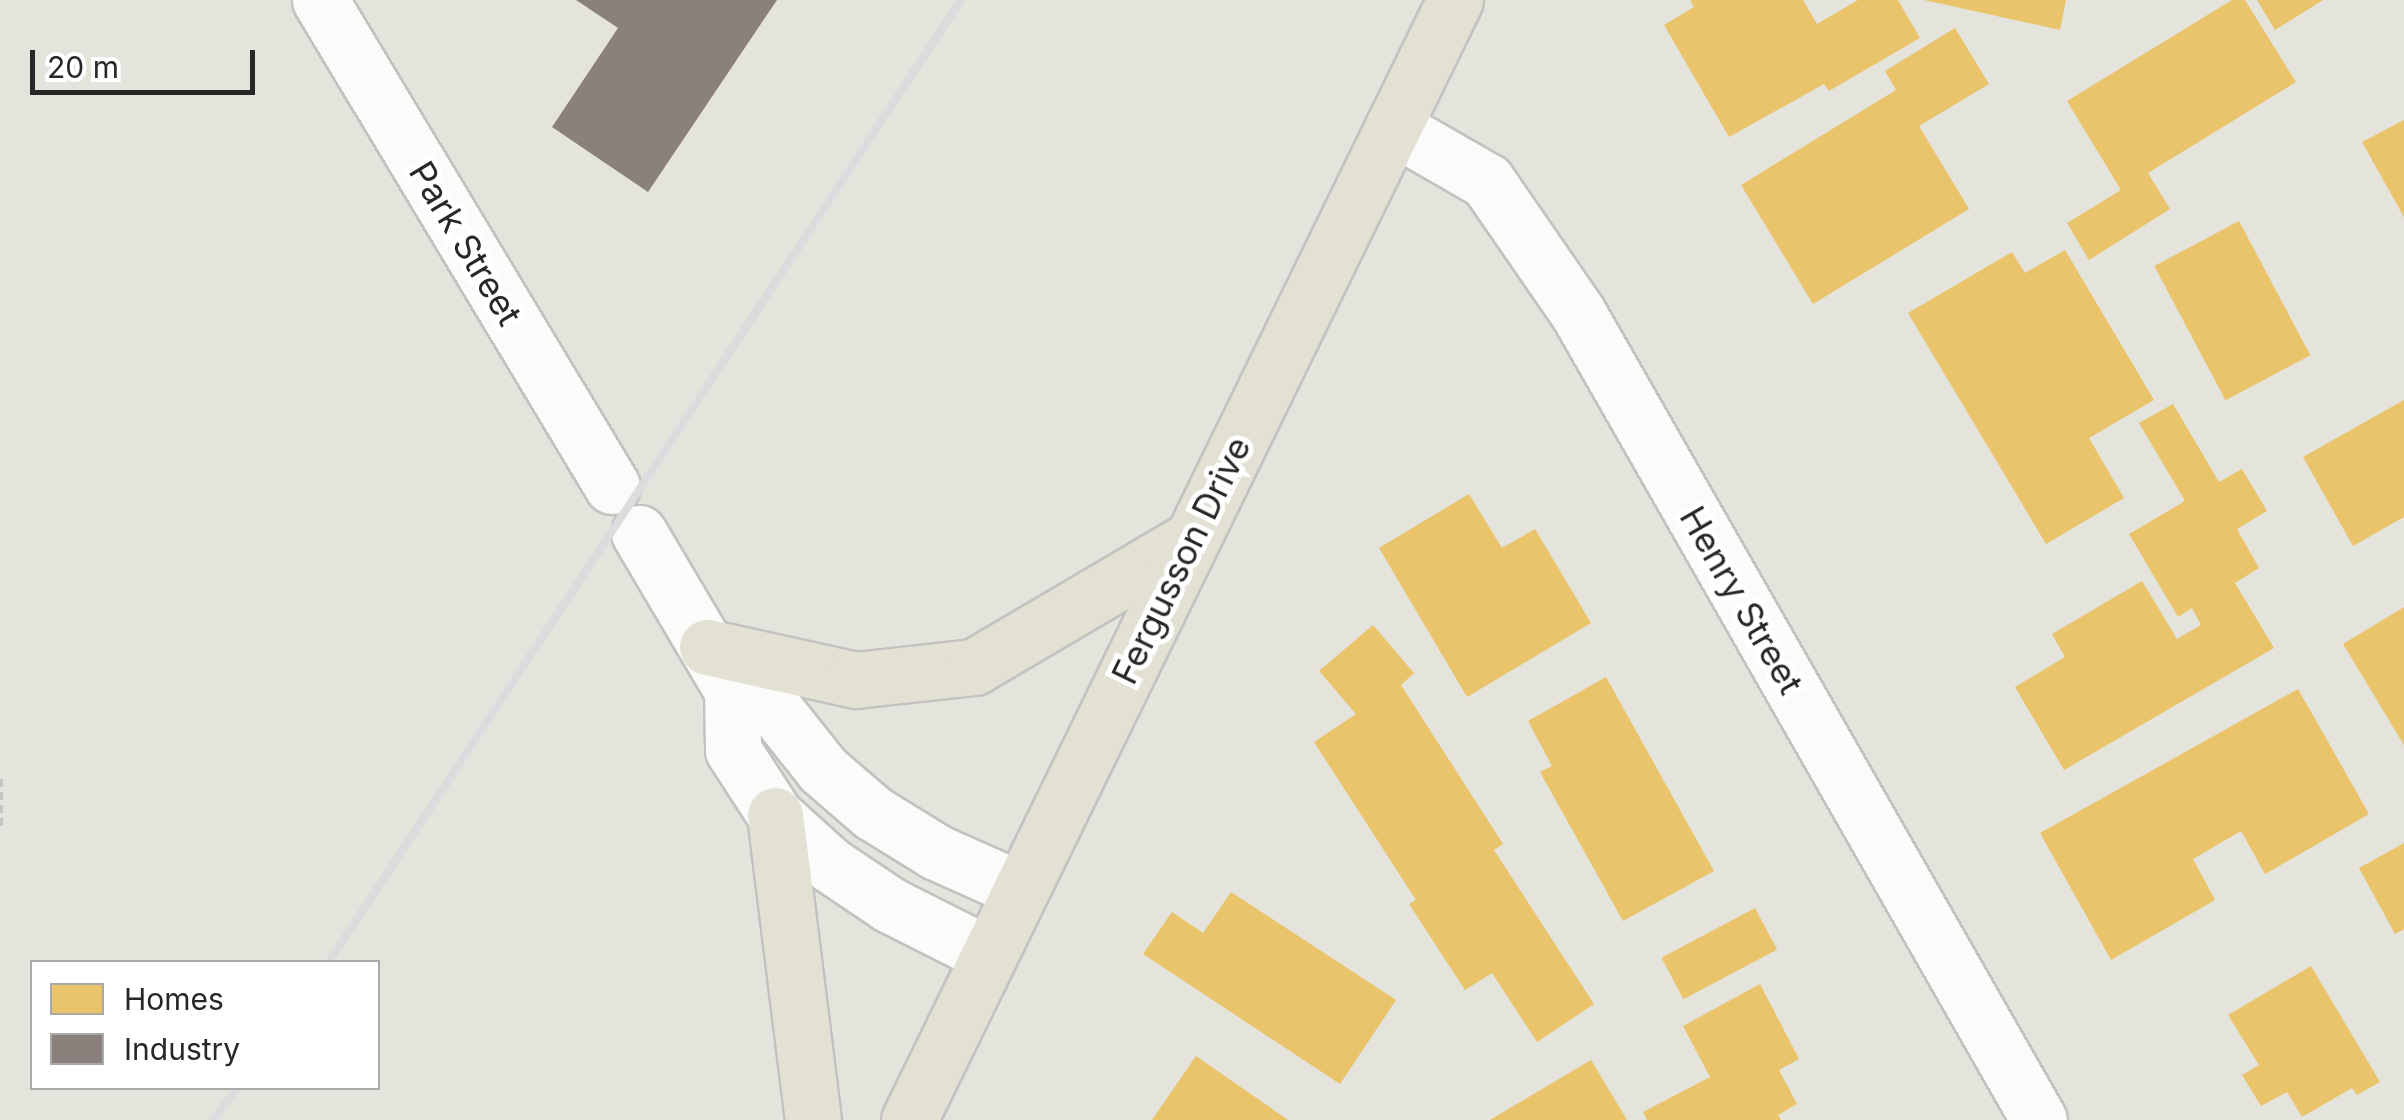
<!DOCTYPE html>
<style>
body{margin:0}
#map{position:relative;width:2404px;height:1120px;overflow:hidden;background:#e4e3dc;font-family:Inter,sans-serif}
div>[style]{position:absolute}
.homes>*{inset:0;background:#e9c46a;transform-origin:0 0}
.industry>*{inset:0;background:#8a817c}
.path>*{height:6px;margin-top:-3px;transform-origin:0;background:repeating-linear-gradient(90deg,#c6c5c4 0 8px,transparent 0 13px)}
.roads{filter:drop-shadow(2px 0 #c2c2c1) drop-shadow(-2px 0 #c2c2c1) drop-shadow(0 2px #c2c2c1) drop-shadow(0 -2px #c2c2c1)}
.minor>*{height:55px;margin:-27.5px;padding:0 27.5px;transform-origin:27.5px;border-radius:27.5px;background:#fbfbfa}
.major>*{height:55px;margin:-27.5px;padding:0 27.5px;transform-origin:27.5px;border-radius:27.5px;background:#e3e1d4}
.rail>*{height:8px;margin:-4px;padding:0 4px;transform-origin:4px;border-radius:4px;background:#dcdbdd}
span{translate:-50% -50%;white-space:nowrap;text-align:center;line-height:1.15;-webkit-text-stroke:10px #fff;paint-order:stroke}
.street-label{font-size:35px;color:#272727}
.legend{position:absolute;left:30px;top:960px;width:350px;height:130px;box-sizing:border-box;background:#fff;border:2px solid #a9a9a9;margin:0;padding:12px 18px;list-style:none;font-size:30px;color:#272727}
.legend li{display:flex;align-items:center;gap:20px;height:50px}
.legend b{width:50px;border:2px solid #a9a9a9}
.scale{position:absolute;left:30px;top:50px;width:225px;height:45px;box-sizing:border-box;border:5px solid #272727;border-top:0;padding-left:12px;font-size:30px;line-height:35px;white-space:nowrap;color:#272727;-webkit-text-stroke:8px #fff;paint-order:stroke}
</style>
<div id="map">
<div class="homes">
<i style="clip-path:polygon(1690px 0,1803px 0,1817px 24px,1858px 0,1898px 0,1920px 38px,1829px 91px,1824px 84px,1729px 137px,1664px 25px,1694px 7px)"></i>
<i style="clip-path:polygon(1924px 0,2066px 0,2060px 30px)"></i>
<i style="clip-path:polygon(2232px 0,2245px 0,2296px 82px,2148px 173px,2170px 209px,2089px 260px,2067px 223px,2121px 190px,2067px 101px)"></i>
<i style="clip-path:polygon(2257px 0,2323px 0,2275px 30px)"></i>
<i style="clip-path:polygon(1955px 28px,1989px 84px,1919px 126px,1969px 209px,1813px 304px,1741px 185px,1896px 90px,1885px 71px)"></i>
<i style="clip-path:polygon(2404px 120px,2404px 217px,2362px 142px)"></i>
<i style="left:2239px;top:221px;width:152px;height:96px;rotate:62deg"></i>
<i style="clip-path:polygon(2065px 250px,2154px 400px,2089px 438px,2124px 498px,2046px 544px,1908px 313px,2012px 252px,2025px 273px)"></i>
<i style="clip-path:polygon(2404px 400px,2404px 517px,2353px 546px,2303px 457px)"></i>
<i style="clip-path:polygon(2173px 404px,2219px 482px,2242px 469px,2267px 511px,2237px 529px,2259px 568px,2235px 583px,2274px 648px,2064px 770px,2015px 687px,2065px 657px,2052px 634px,2142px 581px,2177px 639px,2201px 625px,2192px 608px,2178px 617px,2129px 534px,2185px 501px,2139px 423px)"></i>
<i style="clip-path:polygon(1469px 494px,1502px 548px,1535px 529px,1591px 623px,1467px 697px,1379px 548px)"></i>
<i style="clip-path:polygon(2404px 607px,2404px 745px,2343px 644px)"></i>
<i style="clip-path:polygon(1373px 625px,1414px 673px,1401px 685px,1503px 844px,1494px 850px,1594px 1004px,1537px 1042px,1492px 973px,1465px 990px,1409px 904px,1416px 900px,1314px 742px,1356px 714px,1319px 671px)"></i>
<i style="clip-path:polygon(1606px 677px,1714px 871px,1623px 921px,1540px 772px,1552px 766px,1528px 721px)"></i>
<i style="clip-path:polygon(2298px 689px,2369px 814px,2265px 874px,2241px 831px,2193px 859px,2215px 900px,2111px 960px,2040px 833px)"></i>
<i style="clip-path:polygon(2404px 843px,2404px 929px,2395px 934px,2359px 868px)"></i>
<i style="clip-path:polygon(1231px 892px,1396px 1000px,1340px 1084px,1143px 954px,1172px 912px,1203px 933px)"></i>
<i style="left:1755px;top:908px;width:47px;height:106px;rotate:62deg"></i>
<i style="clip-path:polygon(2311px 966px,2380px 1082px,2357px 1095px,2352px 1088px,2302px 1117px,2287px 1092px,2261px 1106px,2242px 1075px,2259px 1065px,2228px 1015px)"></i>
<i style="clip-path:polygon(1760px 984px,1799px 1059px,1779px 1070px,1797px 1104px,1778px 1115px,1781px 1120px,1647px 1120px,1643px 1112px,1710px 1077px,1683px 1026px)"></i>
<i style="clip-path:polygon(1196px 1056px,1288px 1120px,1152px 1120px)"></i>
<i style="clip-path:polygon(1591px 1060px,1627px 1120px,1490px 1120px)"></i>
</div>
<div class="industry">
<i style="clip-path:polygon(576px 0,777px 0,648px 192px,552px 127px,618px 28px)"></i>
</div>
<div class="path">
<i style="left:0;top:779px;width:51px;rotate:90deg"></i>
</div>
<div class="roads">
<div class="minor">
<i style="left:320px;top:0;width:567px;rotate:59deg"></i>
<i style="left:1393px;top:127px;width:108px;rotate:29.9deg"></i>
<i style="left:1487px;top:181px;width:160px;rotate:55.4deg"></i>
<i style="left:1578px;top:313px;width:929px;rotate:60.26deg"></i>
<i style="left:639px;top:533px;width:182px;rotate:59.4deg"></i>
<i style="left:732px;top:690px;width:60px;rotate:89deg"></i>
<i style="left:733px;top:750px;width:77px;rotate:57.1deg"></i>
<i style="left:775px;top:815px;width:73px;rotate:42.2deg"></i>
<i style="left:829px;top:864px;width:73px;rotate:33.9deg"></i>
<i style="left:890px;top:905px;width:111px;rotate:26.8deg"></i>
<i style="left:732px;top:690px;width:44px;rotate:22.5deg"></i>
<i style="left:773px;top:707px;width:80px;rotate:51.6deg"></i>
<i style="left:823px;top:770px;width:66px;rotate:40.7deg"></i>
<i style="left:873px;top:813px;width:74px;rotate:31.8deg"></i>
<i style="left:936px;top:852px;width:93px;rotate:24.1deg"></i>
</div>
<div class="major">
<i style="left:707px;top:647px;width:153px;rotate:12.5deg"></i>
<i style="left:856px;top:680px;width:119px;rotate:-6.3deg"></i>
<i style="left:974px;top:667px;width:251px;rotate:-30.5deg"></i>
<i style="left:775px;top:815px;width:307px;rotate:82.9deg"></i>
<i style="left:909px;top:1120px;width:1246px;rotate:-64.01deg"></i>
</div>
</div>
<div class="rail">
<i style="left:329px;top:962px;width:1151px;rotate:-56.7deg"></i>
<i style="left:213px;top:1120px;width:40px;rotate:-53deg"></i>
</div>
<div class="street-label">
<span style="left:466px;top:243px;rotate:59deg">Park Street</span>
<span style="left:1181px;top:560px;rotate:-64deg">Fergusson Drive</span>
<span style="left:1742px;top:600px;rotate:60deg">Henry Street</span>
</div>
<ul class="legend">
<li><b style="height:28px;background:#e9c46a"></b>Homes</li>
<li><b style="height:28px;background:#8a817c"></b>Industry</li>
</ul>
<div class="scale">20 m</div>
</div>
